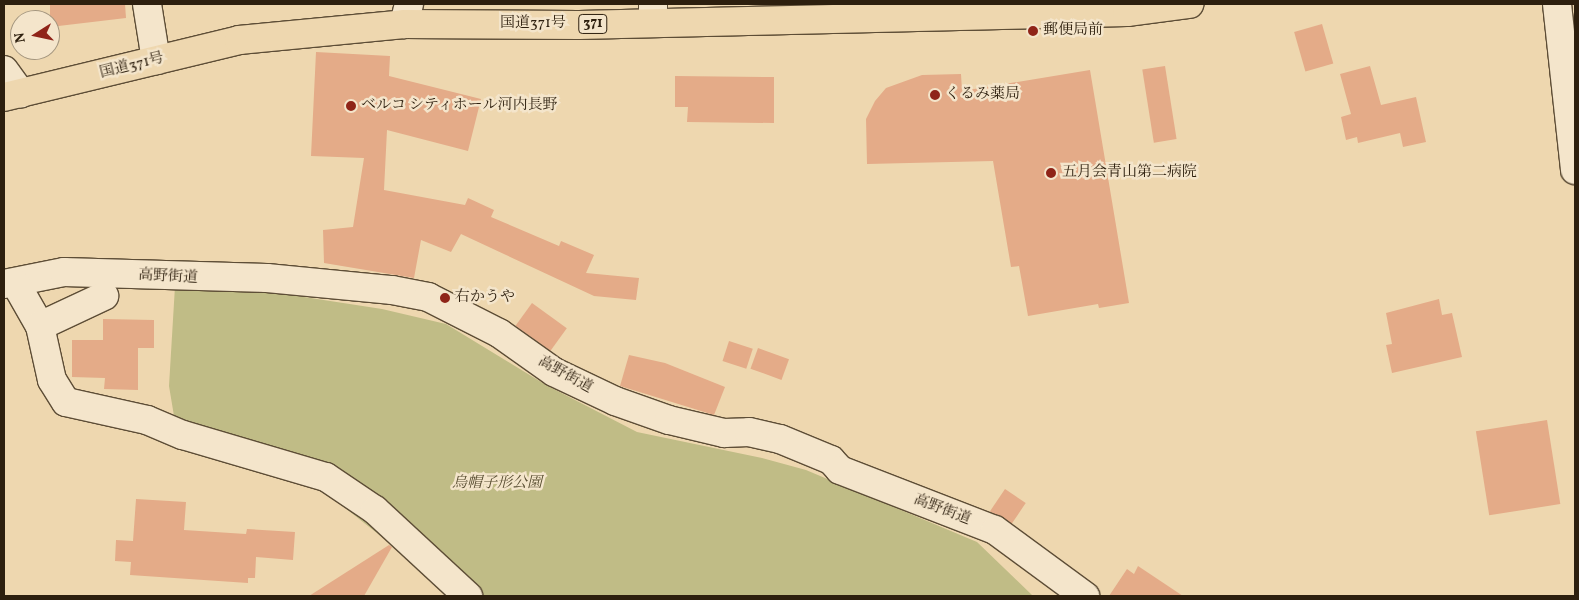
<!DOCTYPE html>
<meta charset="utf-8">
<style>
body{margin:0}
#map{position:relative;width:1579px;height:600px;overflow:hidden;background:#eed7af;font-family:Vollkorn,"Noto Serif JP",serif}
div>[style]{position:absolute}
.green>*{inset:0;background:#c0bc86}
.building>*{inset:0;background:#e4ab88;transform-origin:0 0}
.roads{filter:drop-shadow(1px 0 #5d4d36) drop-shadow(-1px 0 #5d4d36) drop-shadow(0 1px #5d4d36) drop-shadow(0 -1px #5d4d36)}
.minor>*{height:28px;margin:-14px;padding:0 14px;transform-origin:14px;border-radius:14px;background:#f4e5cb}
.highway>*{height:28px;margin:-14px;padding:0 14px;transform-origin:14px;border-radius:14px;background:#eed7af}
.dots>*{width:14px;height:14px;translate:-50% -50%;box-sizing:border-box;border:2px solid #f4e5cb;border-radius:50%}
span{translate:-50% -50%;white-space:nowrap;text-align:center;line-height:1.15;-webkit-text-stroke:5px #f4e5cb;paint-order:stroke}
.shield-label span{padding:1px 4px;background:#f4e5cb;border:1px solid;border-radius:4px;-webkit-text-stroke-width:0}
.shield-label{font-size:14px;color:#2d1f0e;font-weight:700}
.street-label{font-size:15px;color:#2d1f0e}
.poi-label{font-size:15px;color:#2d1f0e}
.left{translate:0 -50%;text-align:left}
.park-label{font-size:15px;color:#594e32;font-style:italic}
.frame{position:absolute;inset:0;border:5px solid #2d1f0e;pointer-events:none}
.north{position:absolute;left:10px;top:10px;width:50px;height:50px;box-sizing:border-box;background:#f4e5cb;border:1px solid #a4967f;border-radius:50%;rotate:260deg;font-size:14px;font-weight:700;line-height:20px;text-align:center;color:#2d1f0e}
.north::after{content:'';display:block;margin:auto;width:18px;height:22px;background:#8f2418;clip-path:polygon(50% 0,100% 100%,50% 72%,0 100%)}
</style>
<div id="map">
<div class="green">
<i style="clip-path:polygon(175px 286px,252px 289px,382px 309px,446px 324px,546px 385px,637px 432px,762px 458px,806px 470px,977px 542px,1033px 596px,468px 596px,425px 571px,335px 500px,317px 473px,242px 450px,174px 416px,169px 386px)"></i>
</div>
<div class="building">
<i style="clip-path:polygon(50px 4px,125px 4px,126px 18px,50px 27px)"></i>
<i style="left:1322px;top:24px;width:41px;height:29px;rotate:74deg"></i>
<i style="clip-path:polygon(316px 52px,390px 56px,389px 76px,481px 99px,468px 151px,387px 130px,384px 190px,465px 205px,468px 198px,494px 210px,491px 217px,559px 246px,561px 241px,594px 255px,586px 273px,639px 278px,636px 300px,594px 296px,461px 234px,451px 252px,421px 240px,414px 278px,324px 263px,323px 230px,353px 227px,364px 158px,311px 156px)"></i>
<i style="left:1165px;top:66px;width:74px;height:23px;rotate:81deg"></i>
<i style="clip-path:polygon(1370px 66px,1381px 105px,1416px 97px,1426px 142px,1403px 147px,1400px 133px,1358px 143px,1357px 137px,1346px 140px,1341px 117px,1351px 114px,1340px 74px)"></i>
<i style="clip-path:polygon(1090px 70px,1129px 303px,1099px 308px,1098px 304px,1028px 316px,1019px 266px,1011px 267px,993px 161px,867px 164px,866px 119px,875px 101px,886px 88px,922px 75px,961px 74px,962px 91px)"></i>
<i style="clip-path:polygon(675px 76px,774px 77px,774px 123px,687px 122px,688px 107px,675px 107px)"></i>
<i style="clip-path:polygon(1439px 299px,1442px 315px,1452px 313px,1462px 357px,1392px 373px,1386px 345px,1392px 344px,1386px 313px)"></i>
<i style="left:532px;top:303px;width:43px;height:28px;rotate:36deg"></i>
<i style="clip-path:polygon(103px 319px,154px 320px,154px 348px,138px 348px,138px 390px,104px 389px,105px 378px,72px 377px,72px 340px,103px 340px)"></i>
<i style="left:729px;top:341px;width:25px;height:21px;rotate:18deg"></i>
<i style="left:758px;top:348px;width:33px;height:22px;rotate:20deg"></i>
<i style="clip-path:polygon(629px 355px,665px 363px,725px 387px,714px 415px,620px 386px)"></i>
<i style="left:1547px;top:420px;width:85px;height:72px;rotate:81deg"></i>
<i style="left:1005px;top:489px;width:25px;height:27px;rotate:34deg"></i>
<i style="clip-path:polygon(136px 499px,186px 502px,184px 530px,246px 534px,247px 529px,295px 532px,293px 560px,256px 557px,255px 578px,248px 578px,248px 583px,130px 575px,131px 562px,115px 561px,116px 540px,133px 541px)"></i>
<i style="clip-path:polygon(389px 545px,392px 547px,364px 596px,309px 596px)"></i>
<i style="clip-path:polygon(1138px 566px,1183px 596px,1109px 596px,1127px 569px,1134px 574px)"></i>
</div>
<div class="roads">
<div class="minor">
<i style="left:147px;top:4px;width:57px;rotate:80.9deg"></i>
<i style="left:653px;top:4px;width:19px;rotate:90deg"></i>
<i style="left:1557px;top:4px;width:167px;rotate:83.8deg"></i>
<i style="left:404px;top:24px;width:21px;rotate:-76deg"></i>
<i style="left:4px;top:70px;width:29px;rotate:54deg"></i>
<i style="left:4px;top:284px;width:61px;rotate:-11.3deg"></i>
<i style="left:64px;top:272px;width:203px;rotate:1.7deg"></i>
<i style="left:267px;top:278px;width:126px;rotate:5.5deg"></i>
<i style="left:392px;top:290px;width:37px;rotate:11deg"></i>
<i style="left:428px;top:297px;width:80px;rotate:26.9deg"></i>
<i style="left:499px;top:333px;width:67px;rotate:35.3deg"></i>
<i style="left:554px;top:372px;width:68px;rotate:25.4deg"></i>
<i style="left:615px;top:401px;width:57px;rotate:19.4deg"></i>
<i style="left:669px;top:420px;width:57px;rotate:13.3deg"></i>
<i style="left:724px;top:433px;width:25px;rotate:-2deg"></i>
<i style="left:749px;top:432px;width:32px;rotate:13deg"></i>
<i style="left:780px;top:439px;width:55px;rotate:22.4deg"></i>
<i style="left:831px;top:460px;width:13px;rotate:48deg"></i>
<i style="left:840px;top:470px;width:166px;rotate:21.2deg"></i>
<i style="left:995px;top:530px;width:112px;rotate:36.3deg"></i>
<i style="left:16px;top:284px;width:48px;rotate:60.3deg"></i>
<i style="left:40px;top:326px;width:55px;rotate:77.5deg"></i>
<i style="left:52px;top:380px;width:26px;rotate:58deg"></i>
<i style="left:66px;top:402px;width:83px;rotate:12.5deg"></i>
<i style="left:147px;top:420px;width:39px;rotate:23deg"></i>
<i style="left:183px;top:435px;width:149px;rotate:16.4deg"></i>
<i style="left:326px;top:477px;width:59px;rotate:34deg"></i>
<i style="left:375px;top:510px;width:127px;rotate:42.8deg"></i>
<i style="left:40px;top:326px;width:71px;rotate:-25.1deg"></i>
</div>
<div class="highway">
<i style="left:4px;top:97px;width:242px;rotate:-13.6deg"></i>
<i style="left:239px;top:40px;width:166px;rotate:-5.5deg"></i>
<i style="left:404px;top:24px;width:175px;rotate:0.3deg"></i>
<i style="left:579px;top:25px;width:548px;rotate:-1.36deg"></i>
<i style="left:1127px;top:12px;width:63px;rotate:-7.4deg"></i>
</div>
</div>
<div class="dots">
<i style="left:1033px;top:31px;background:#8f2418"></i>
<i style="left:935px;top:95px;background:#8f2418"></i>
<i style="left:351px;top:106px;background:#8f2418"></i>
<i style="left:1051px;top:173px;background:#8f2418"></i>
<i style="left:445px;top:298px;background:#8f2418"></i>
</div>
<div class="shield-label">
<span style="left:593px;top:24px">371</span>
</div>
<div class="street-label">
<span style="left:533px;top:24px">国道371号</span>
<span style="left:132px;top:66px;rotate:-14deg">国道371号</span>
<span style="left:168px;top:277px;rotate:3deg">高野街道</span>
<span style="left:565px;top:375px;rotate:29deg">高野街道</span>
<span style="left:942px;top:510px;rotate:21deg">高野街道</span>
</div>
<div class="poi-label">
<span class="left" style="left:1043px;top:31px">郵便局前</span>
<span class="left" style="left:945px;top:95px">くるみ薬局</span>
<span class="left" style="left:361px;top:106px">ベルコ シティホール河内長野</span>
<span class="left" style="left:1062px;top:173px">五月会青山第二病院</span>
<span class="left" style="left:455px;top:298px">右かうや</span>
</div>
<div class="park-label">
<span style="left:497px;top:484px">烏帽子形公園</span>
</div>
<div class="frame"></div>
<div class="north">N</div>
</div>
